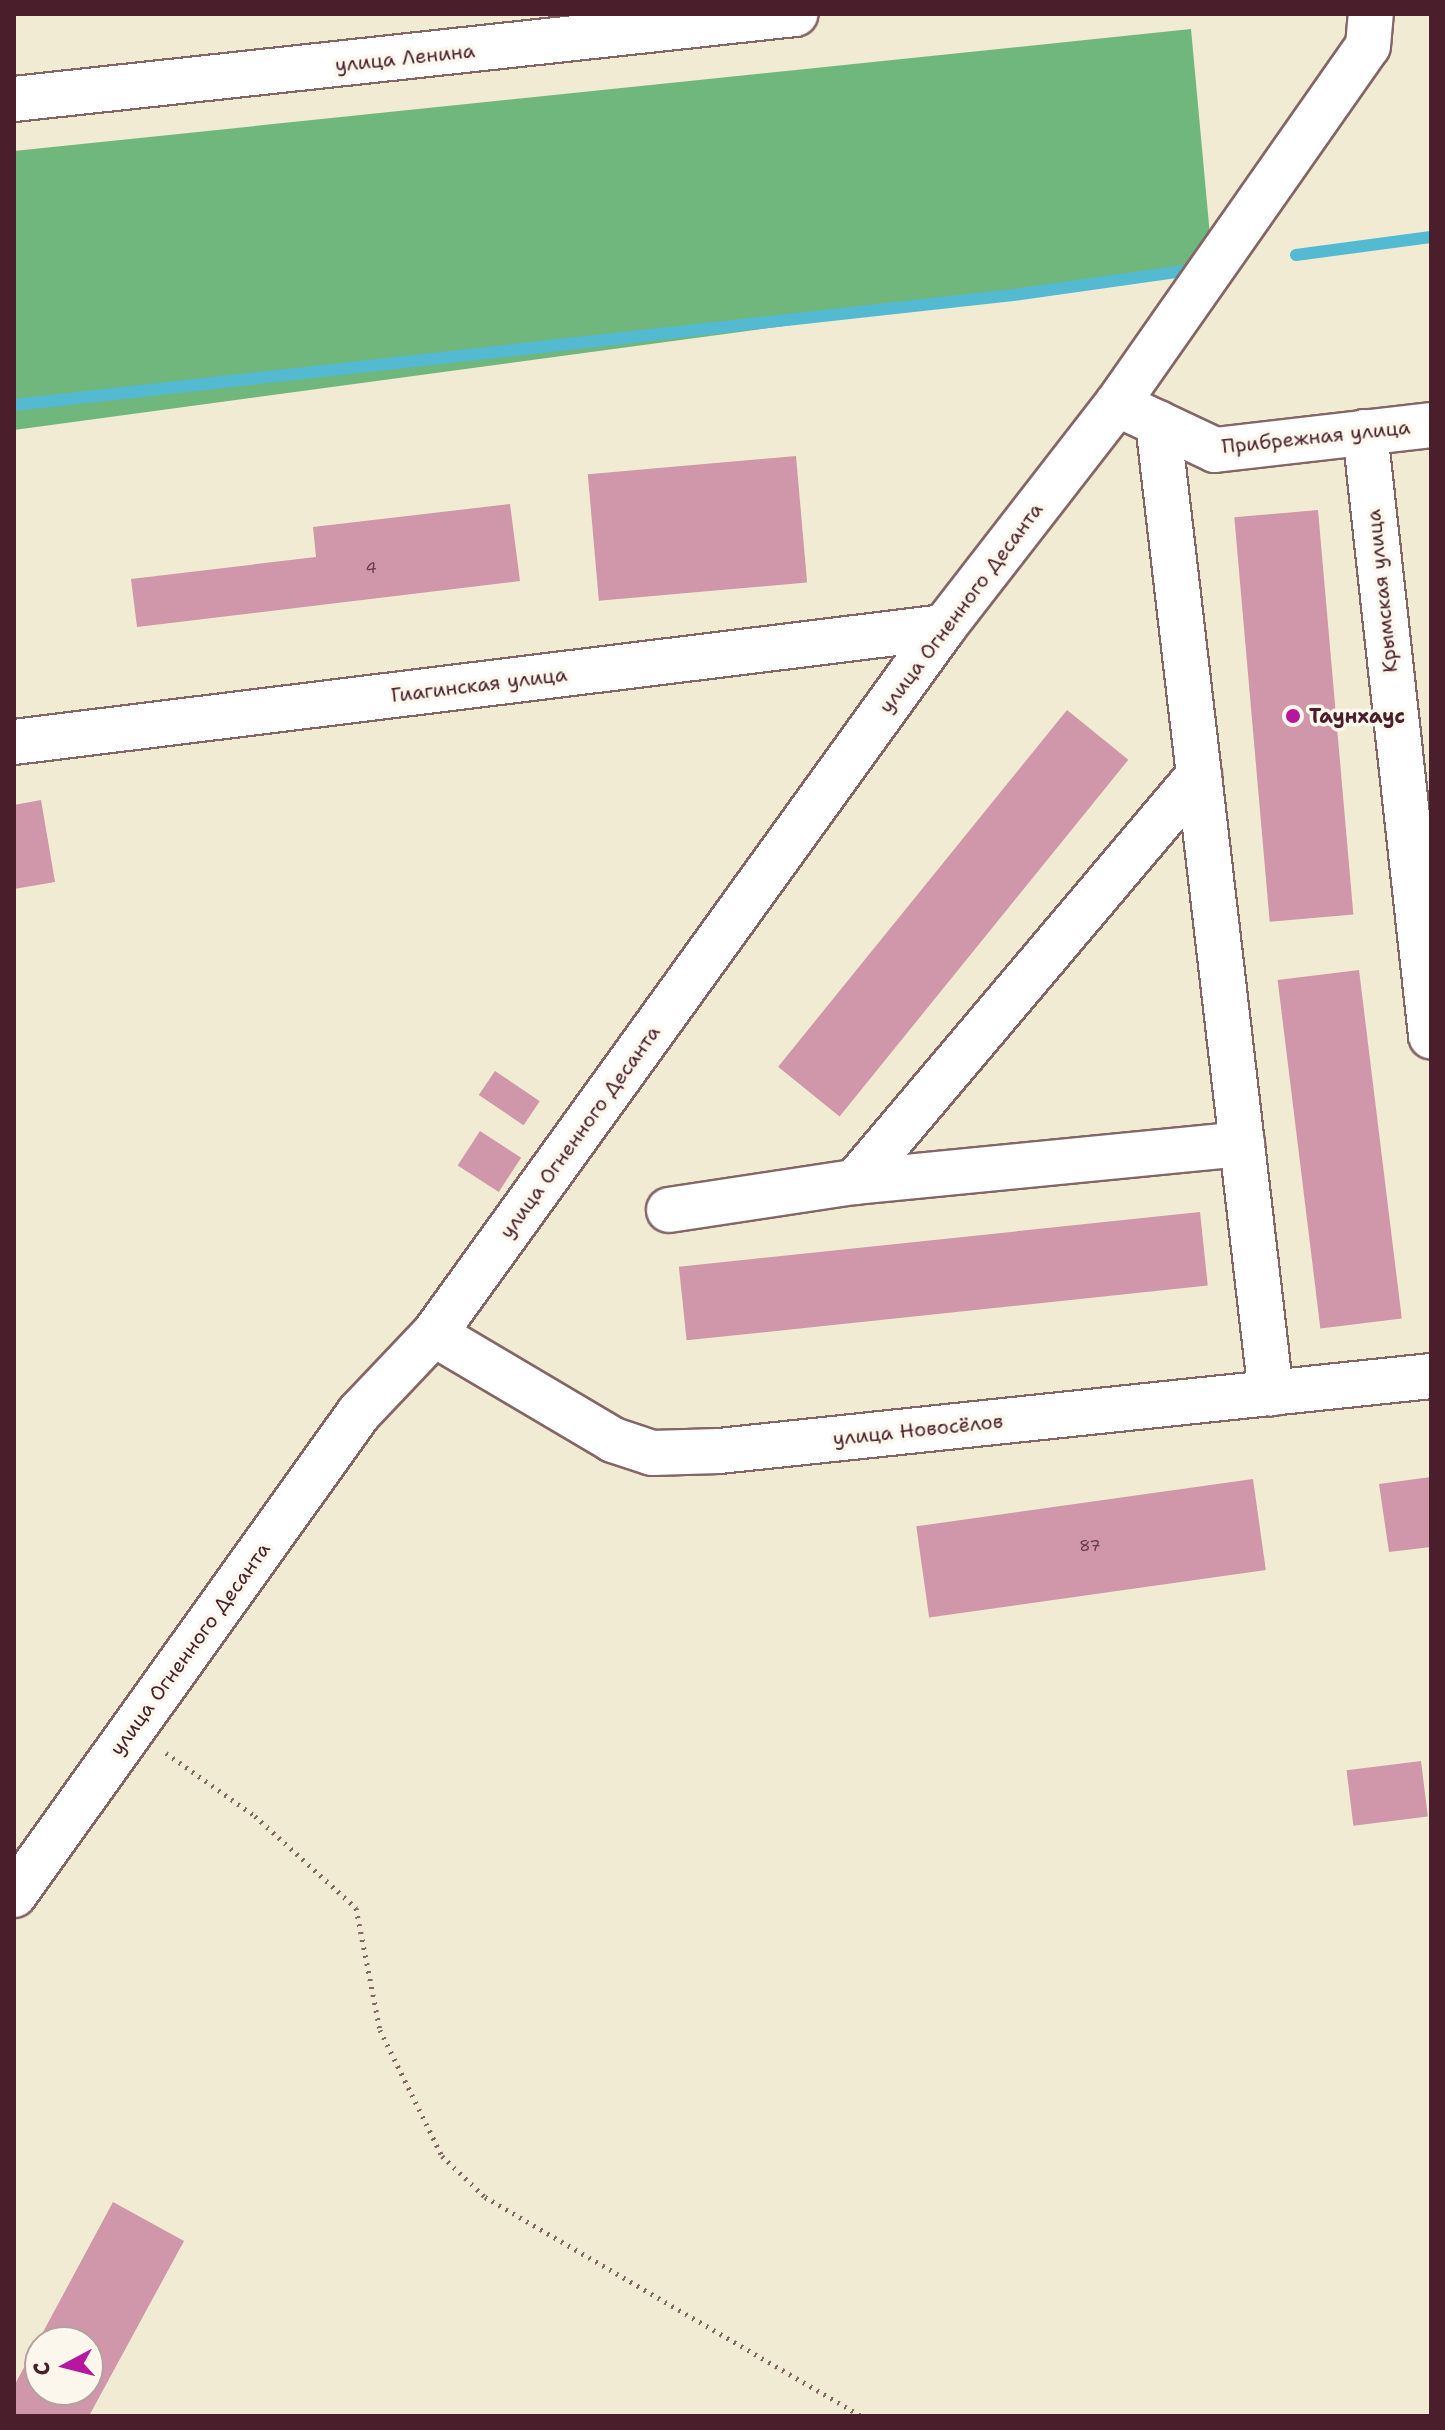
<!DOCTYPE html>
<meta charset="utf-8">
<style>
body{margin:0}
#map{position:relative;width:1445px;height:2430px;overflow:hidden;background:#f1ebd3;font-family:"Shantell Sans",sans-serif}
div>[style]{position:absolute}
.forest>*{inset:0;background:#6fb77d}
.stream>*{height:12px;margin:-6px;padding:0 6px;transform-origin:6px;border-radius:6px;background:#54bad2}
.building>*{inset:0;background:#cf97a9;transform-origin:0 0}
.path>*{height:5px;margin-top:-2.5px;transform-origin:0;background:repeating-linear-gradient(90deg,#846666 0 2px,transparent 0 8px)}
.roads{filter:drop-shadow(2px 0 #846666) drop-shadow(-2px 0 #846666) drop-shadow(0 2px #846666) drop-shadow(0 -2px #846666)}
.minor>*{height:44px;margin:-22px;padding:0 22px;transform-origin:22px;border-radius:22px;background:#fff}
.major>*{height:44px;margin:-22px;padding:0 22px;transform-origin:22px;border-radius:22px;background:#fff}
.dots>*{width:22px;height:22px;translate:-50% -50%;box-sizing:border-box;border:4px solid #fbf7ec;border-radius:50%}
span{translate:-50% -50%;white-space:nowrap;text-align:center;line-height:1.15;-webkit-text-stroke:7px #fbf7ec;paint-order:stroke}
.number-label{font-size:16px;color:#6b3d4a}
.number-label span{-webkit-text-stroke-width:0}
.street-label{font-size:20px;color:#4a1f2b}
.poi-label{font-size:20px;color:#4a1f2b;font-weight:700}
.left{translate:0 -50%;text-align:left}
.frame{position:absolute;inset:0;border:16px solid #4a1f2b;pointer-events:none}
.north{position:absolute;left:24px;top:2326px;width:80px;height:80px;box-sizing:border-box;background:#fbf7ec;border:2px solid #b4a19f;border-radius:50%;rotate:263deg;font-size:22px;font-weight:700;line-height:32px;text-align:center;color:#4a1f2b}
.north::after{content:'';display:block;margin:auto;width:28px;height:36px;background:#b5179e;clip-path:polygon(50% 0,100% 100%,50% 72%,0 100%)}
</style>
<div id="map">
<div class="forest">
<i style="clip-path:polygon(1191px 29px,1213px 268px,14px 430px,14px 151px)"></i>
</div>
<div class="stream">
<i style="left:1296px;top:255px;width:136px;rotate:-7.6deg"></i>
<i style="left:14px;top:405px;width:1005px;rotate:-6.28deg"></i>
<i style="left:1013px;top:295px;width:188px;rotate:-8deg"></i>
</div>
<div class="building">
<i style="left:796px;top:456px;width:127px;height:209px;rotate:85deg"></i>
<i style="clip-path:polygon(510px 504px,520px 581px,137px 627px,131px 579px,316px 557px,313px 527px)"></i>
<i style="left:1318px;top:510px;width:406px;height:84px;rotate:85deg"></i>
<i style="left:1067px;top:710px;width:79px;height:459px;rotate:39deg"></i>
<i style="clip-path:polygon(41px 800px,55px 882px,14px 889px,14px 805px)"></i>
<i style="left:1359px;top:970px;width:351px;height:82px;rotate:83deg"></i>
<i style="left:495px;top:1071px;width:54px;height:29px;rotate:34deg"></i>
<i style="left:480px;top:1131px;width:49px;height:41px;rotate:33deg"></i>
<i style="left:1200px;top:1212px;width:74px;height:524px;rotate:84deg"></i>
<i style="clip-path:polygon(1431px 1477px,1431px 1547px,1389px 1552px,1379px 1484px)"></i>
<i style="left:1253px;top:1479px;width:92px;height:340px;rotate:82deg"></i>
<i style="left:1421px;top:1761px;width:56px;height:75px;rotate:83deg"></i>
<i style="clip-path:polygon(evenodd,113px 2202px,184px 2241px,89px 2416px,14px 2416px,14px 2386px,113px 2202px,40px 2342px,88px 2342px,88px 2390px,40px 2390px,40px 2342px)"></i>
</div>
<div class="path">
<i style="left:166px;top:1753px;width:109px;rotate:35.3deg"></i>
<i style="left:255px;top:1816px;width:137px;rotate:42.3deg"></i>
<i style="left:356px;top:1908px;width:124px;rotate:78.9deg"></i>
<i style="left:380px;top:2030px;width:140px;rotate:63.8deg"></i>
<i style="left:442px;top:2156px;width:59px;rotate:43.6deg"></i>
<i style="left:485px;top:2197px;width:435px;rotate:30.2deg"></i>
</div>
<div class="roads">
<div class="minor">
<i style="left:1117px;top:404px;width:437px;rotate:-55deg"></i>
<i style="left:1368px;top:46px;width:32px;rotate:-85deg"></i>
<i style="left:1158px;top:423px;width:977px;rotate:83.36deg"></i>
<i style="left:1365px;top:432px;width:608px;rotate:83.76deg"></i>
<i style="left:14px;top:742px;width:937px;rotate:-7.05deg"></i>
<i style="left:855px;top:1182px;width:389px;rotate:-5.6deg"></i>
<i style="left:669px;top:1210px;width:188px;rotate:-8.6deg"></i>
<i style="left:855px;top:1182px;width:533px;rotate:-49.8deg"></i>
<i style="left:434px;top:1334px;width:208px;rotate:30.6deg"></i>
<i style="left:613px;top:1440px;width:41px;rotate:18.4deg"></i>
<i style="left:652px;top:1453px;width:67px;rotate:-1.7deg"></i>
<i style="left:719px;top:1451px;width:716px;rotate:-6.01deg"></i>
<i style="left:14px;top:1895px;width:593px;rotate:-54.41deg"></i>
<i style="left:359px;top:1413px;width:109px;rotate:-46.5deg"></i>
<i style="left:434px;top:1334px;width:872px;rotate:-54.19deg"></i>
<i style="left:944px;top:627px;width:282px;rotate:-52.2deg"></i>
<i style="left:1117px;top:404px;width:108px;rotate:25.1deg"></i>
<i style="left:1215px;top:450px;width:217px;rotate:-6.6deg"></i>
</div>
<div class="major">
<i style="left:14px;top:99px;width:786px;rotate:-6.21deg"></i>
</div>
</div>
<div class="dots">
<i style="left:1293px;top:716px;background:#b5179e"></i>
</div>
<div class="number-label">
<span style="left:371px;top:568px">4</span>
<span style="left:1090px;top:1546px">87</span>
</div>
<div class="street-label">
<span style="left:405px;top:58px;rotate:-6deg">улица Ленина</span>
<span style="left:1316px;top:437px;rotate:-6deg">Прибрежная улица</span>
<span style="left:1382px;top:591px;rotate:-96deg">Крымская улица</span>
<span style="left:961px;top:608px;rotate:-53deg">улица Огненного Десанта</span>
<span style="left:479px;top:685px;rotate:-7deg">Гиагинская улица</span>
<span style="left:580px;top:1132px;rotate:-54deg">улица Огненного Десанта</span>
<span style="left:918px;top:1430px;rotate:-6deg">улица Новосёлов</span>
<span style="left:190px;top:1649px;rotate:-54deg">улица Огненного Десанта</span>
</div>
<div class="poi-label">
<span class="left" style="left:1309px;top:716px">Таунхаус</span>
</div>
<div class="frame"></div>
<div class="north">С</div>
</div>
